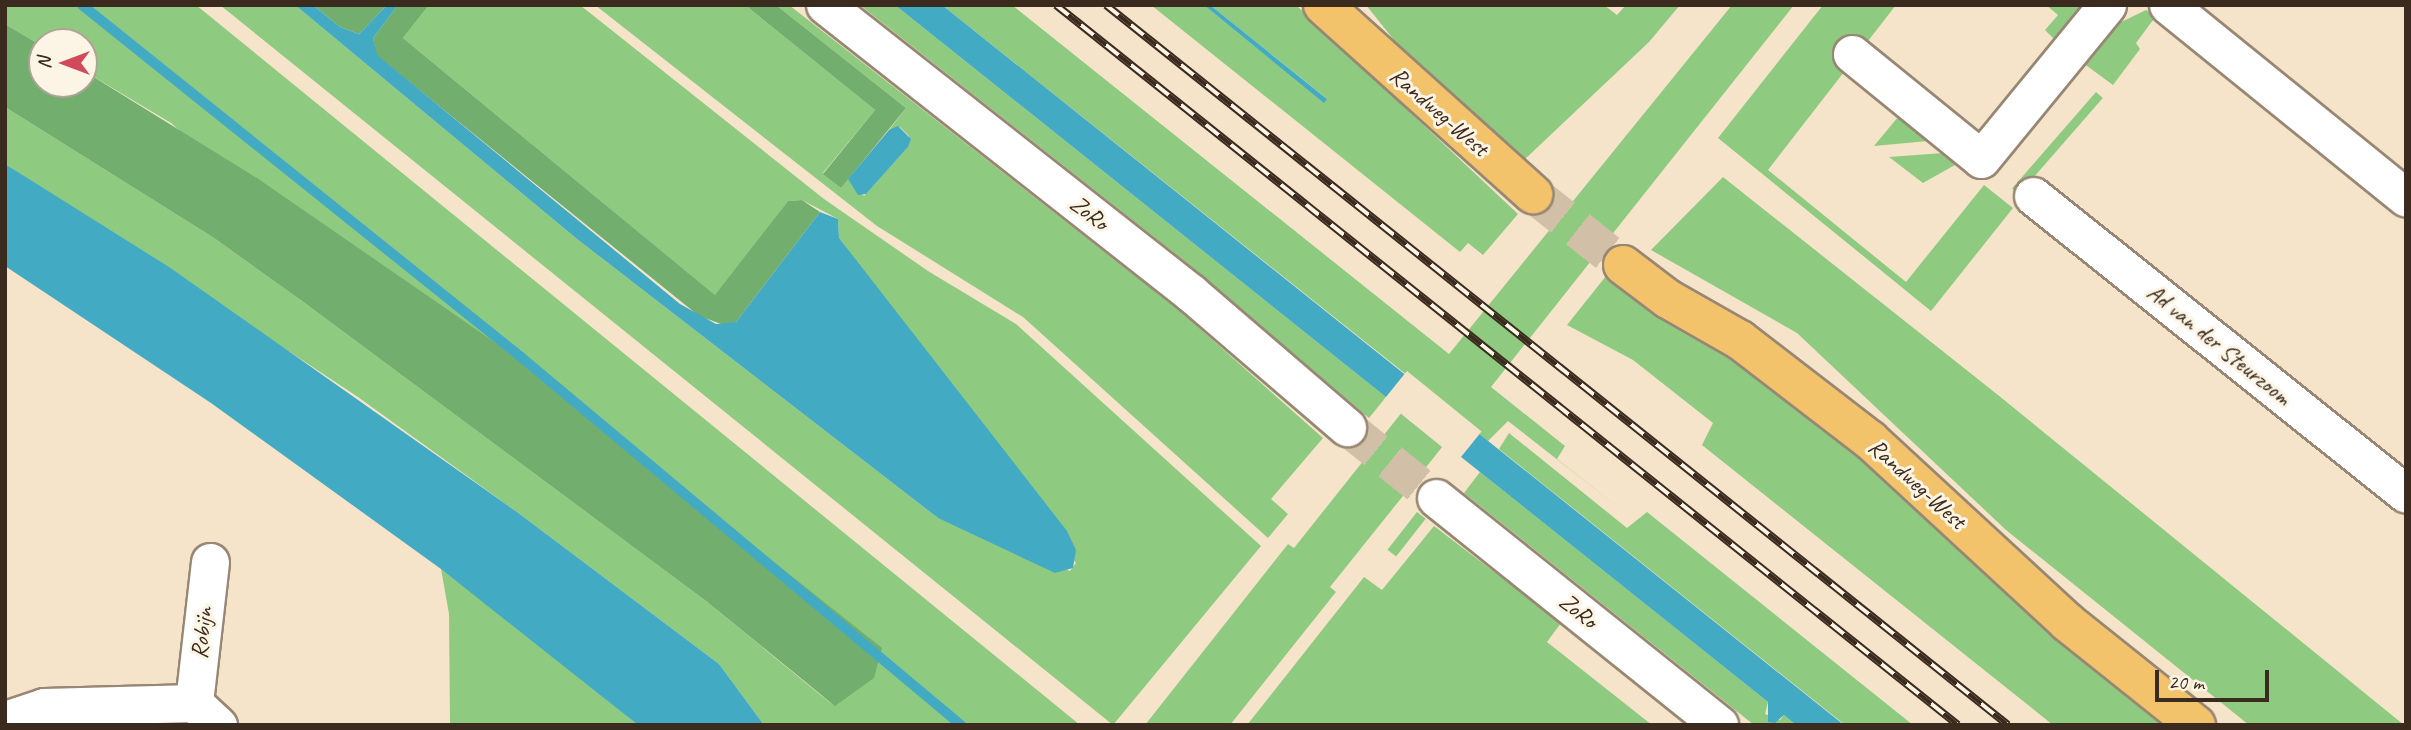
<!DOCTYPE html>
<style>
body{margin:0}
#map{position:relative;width:2411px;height:730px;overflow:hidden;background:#f6e4ca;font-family:Caveat,sans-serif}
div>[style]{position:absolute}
.green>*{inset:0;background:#8ecb81;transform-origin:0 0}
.forest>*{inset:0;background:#72af6f}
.water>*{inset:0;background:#43aac3}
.pier>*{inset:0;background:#f6e4ca;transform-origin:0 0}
.stream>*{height:10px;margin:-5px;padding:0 5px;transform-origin:5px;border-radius:5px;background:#43aac3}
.minor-tunnel>*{height:37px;margin-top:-18.5px;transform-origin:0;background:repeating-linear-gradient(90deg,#d1bfa8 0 37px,transparent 0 55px)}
.major-tunnel>*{height:38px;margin-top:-19px;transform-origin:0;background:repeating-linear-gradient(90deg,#d1bfa8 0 38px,transparent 0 57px)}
.roads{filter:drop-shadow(2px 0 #988774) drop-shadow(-2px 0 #988774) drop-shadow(0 2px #988774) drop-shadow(0 -2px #988774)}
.minor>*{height:37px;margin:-18.5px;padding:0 18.5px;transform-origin:18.5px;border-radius:18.5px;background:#fff}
.major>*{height:38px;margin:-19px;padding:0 19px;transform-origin:19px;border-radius:19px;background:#f2c36a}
.rail>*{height:8px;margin-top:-4px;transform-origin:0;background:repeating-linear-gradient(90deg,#fcf5e5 0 16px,#3b2a1e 0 32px);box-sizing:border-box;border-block:2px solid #3b2a1e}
span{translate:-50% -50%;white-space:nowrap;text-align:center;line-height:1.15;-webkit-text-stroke:6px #fcf5e5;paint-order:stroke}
.street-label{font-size:24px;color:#3b2a1e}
.frame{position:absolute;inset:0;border:7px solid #3b2a1e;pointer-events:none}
.north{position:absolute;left:28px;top:28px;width:70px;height:70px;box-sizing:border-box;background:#fcf5e5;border:2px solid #afa495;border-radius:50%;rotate:270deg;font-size:19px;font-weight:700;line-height:28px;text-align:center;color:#3b2a1e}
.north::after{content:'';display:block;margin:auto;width:24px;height:32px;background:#d1495b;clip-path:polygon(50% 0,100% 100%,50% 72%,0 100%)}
.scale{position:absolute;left:2155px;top:670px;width:114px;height:32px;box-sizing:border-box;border:4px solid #3b2a1e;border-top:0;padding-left:9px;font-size:21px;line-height:24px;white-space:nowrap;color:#3b2a1e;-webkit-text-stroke:5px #fcf5e5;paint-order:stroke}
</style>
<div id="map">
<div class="green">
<i style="clip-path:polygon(5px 5px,196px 5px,1080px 725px,764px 725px,719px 664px,517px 512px,358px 397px,5px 164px,5px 107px,214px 238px,302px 301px,706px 601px,834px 706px,171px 123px,84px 71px,84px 42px,42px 42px,42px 46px,5px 24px)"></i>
<i style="clip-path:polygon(220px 5px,295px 5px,577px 239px,938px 518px,1070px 571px,1076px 563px,839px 238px,838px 219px,802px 200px,788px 201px,716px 296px,403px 38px,429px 5px,580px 5px,824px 199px,928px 271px,1016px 324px,1261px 546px,1113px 725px)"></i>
<i style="clip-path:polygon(595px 5px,745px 5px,875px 110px,823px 173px,841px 188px,848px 179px,864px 196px,908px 147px,909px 136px,900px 127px,889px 130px,906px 108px,776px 5px,789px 5px,1181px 312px,1323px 438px,1271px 499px,1288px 514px,1268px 538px,1023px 317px,877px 226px)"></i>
<i style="clip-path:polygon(860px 5px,895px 5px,1386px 397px,1369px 418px,1187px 263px)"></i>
<i style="clip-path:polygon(942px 5px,1012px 5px,1449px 354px,1732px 5px,1794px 5px,1491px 387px,1565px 446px,1557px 459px,1628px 515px,1508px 421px,1488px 441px,1463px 421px,1330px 587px,1336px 592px,1230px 725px,1145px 725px,1288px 544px,1294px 548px,1422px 387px)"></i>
<i style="clip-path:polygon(1151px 5px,1204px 5px,1324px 102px,1326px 98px,1210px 5px,1296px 5px,1518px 214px,1483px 255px,1468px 243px,1460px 252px)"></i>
<i style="clip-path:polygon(1366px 5px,1604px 5px,1617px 15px,1626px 5px,1680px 5px,1649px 42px,1522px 162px,1402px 50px)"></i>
<i style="clip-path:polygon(1823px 5px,1896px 5px,1768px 170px,1906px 282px,1984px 185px,2013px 208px,1931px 311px,1718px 138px)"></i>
<i style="clip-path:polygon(2046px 5px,2083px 5px,2055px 40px,2045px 30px,2058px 15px)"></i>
<i style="clip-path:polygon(2146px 10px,2156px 16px,2136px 43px,2140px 49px,2113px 85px,2083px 63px,2113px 26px)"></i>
<i style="left:2096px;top:92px;width:9px;height:128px;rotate:41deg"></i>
<i style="clip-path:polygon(1898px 117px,1928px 141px,1874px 146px)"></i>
<i style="clip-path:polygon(1943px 153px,1955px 165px,1923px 183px,1889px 157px)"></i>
<i style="clip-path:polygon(1723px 177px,1998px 395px,2404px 725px,2249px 725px,2006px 530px,1797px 333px,1651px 250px)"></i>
<i style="clip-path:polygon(1606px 276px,1709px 341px,1838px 437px,1903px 492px,2006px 593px,2166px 725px,2053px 725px,1702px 445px,1713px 423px,1633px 360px,1567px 325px)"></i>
<i style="clip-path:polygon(1509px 433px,1627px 528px,1647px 512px,1913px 725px,1845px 725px,1499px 449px)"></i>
<i style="clip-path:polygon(1480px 472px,1768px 702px,1765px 714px,1780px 720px,1784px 715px,1796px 725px,1754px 725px,1464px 493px)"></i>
<i style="left:1417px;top:512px;width:11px;height:48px;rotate:38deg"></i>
<i style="clip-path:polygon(1434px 526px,1561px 623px,1547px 642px,1652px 725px,1247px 725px,1364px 577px,1382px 590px)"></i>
<i style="clip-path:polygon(441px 569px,505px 618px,638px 725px,450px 725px,449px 614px)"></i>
</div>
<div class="forest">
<i style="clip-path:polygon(313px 5px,352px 7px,387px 5px,359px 34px,340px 27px)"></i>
<i style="clip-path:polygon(398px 5px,429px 5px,403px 38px,715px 295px,788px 201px,802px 200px,820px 212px,736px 322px,724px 325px,699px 316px,376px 55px,373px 38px)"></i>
<i style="clip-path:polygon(745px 5px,776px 5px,906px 108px,841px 188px,823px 174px,875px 110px)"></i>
<i style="clip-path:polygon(5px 24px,42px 46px,42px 84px,84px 84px,84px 71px,257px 178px,519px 359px,882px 648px,874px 678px,835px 706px,706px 601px,302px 301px,214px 238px,5px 107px)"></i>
</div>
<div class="water">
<i style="clip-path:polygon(295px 5px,313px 5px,340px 27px,359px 34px,387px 5px,398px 5px,373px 38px,377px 55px,680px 304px,716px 324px,736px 322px,820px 212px,838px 219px,839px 238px,1067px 531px,1076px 550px,1073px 568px,1055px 573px,938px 518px,577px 239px)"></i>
<i style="clip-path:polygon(895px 5px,942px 5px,1844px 725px,1796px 725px,1784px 715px,1775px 723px,1768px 722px,1768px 702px)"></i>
<i style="clip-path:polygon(1204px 5px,1210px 5px,1327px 99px,1324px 103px)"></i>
<i style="clip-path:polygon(898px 126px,911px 139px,908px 147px,866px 194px,858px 195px,848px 179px,889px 130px)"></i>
<i style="clip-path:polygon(5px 164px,169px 267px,517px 512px,719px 664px,764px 725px,638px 725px,441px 569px,211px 403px,5px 266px)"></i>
</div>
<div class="pier">
<i style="left:1407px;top:371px;width:96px;height:37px;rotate:39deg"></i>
</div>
<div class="stream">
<i style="left:82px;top:5px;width:563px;rotate:38.72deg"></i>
<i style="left:521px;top:357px;width:574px;rotate:39.91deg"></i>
</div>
<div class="minor-tunnel">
<i style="left:1347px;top:427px;width:114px;rotate:38.6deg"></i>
</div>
<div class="major-tunnel">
<i style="left:1533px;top:194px;width:115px;rotate:38.3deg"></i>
</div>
<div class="roads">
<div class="minor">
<i style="left:825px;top:5px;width:466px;rotate:38.2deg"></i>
<i style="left:1191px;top:293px;width:206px;rotate:40.7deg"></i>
<i style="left:2168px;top:5px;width:306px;rotate:39deg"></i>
<i style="left:1852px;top:54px;width:166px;rotate:39.1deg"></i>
<i style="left:1981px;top:159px;width:199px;rotate:-50.7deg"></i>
<i style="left:2033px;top:196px;width:477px;rotate:38.6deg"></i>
<i style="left:1436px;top:498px;width:363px;rotate:38.7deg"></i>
<i style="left:210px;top:562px;width:142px;rotate:96.5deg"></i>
<i style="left:194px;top:703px;width:33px;rotate:43deg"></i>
<i style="left:5px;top:720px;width:41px;rotate:-18.4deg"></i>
<i style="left:44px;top:707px;width:150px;rotate:-1.5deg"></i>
</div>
<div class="major">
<i style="left:1323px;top:5px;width:283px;rotate:42deg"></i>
<i style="left:1623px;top:265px;width:56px;rotate:37.1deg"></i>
<i style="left:1668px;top:299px;width:83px;rotate:29.7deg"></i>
<i style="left:1740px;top:340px;width:164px;rotate:37.6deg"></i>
<i style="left:1870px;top:440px;width:268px;rotate:42.7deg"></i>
<i style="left:2067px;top:622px;width:165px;rotate:38.6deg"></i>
</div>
</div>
<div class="rail">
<i style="left:1056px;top:5px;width:1154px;rotate:38.6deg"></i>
<i style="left:1106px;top:5px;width:1154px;rotate:38.6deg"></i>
</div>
<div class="street-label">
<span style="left:1439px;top:112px;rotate:41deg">Randweg-West</span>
<span style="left:1089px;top:213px;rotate:38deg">ZoRo</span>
<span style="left:2219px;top:345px;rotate:39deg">Ad van der Steurzoom</span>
<span style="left:1917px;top:484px;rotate:42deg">Randweg-West</span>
<span style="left:1578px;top:611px;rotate:39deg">ZoRo</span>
<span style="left:202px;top:633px;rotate:-84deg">Robijn</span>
</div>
<div class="frame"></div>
<div class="north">N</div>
<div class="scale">20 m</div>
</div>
